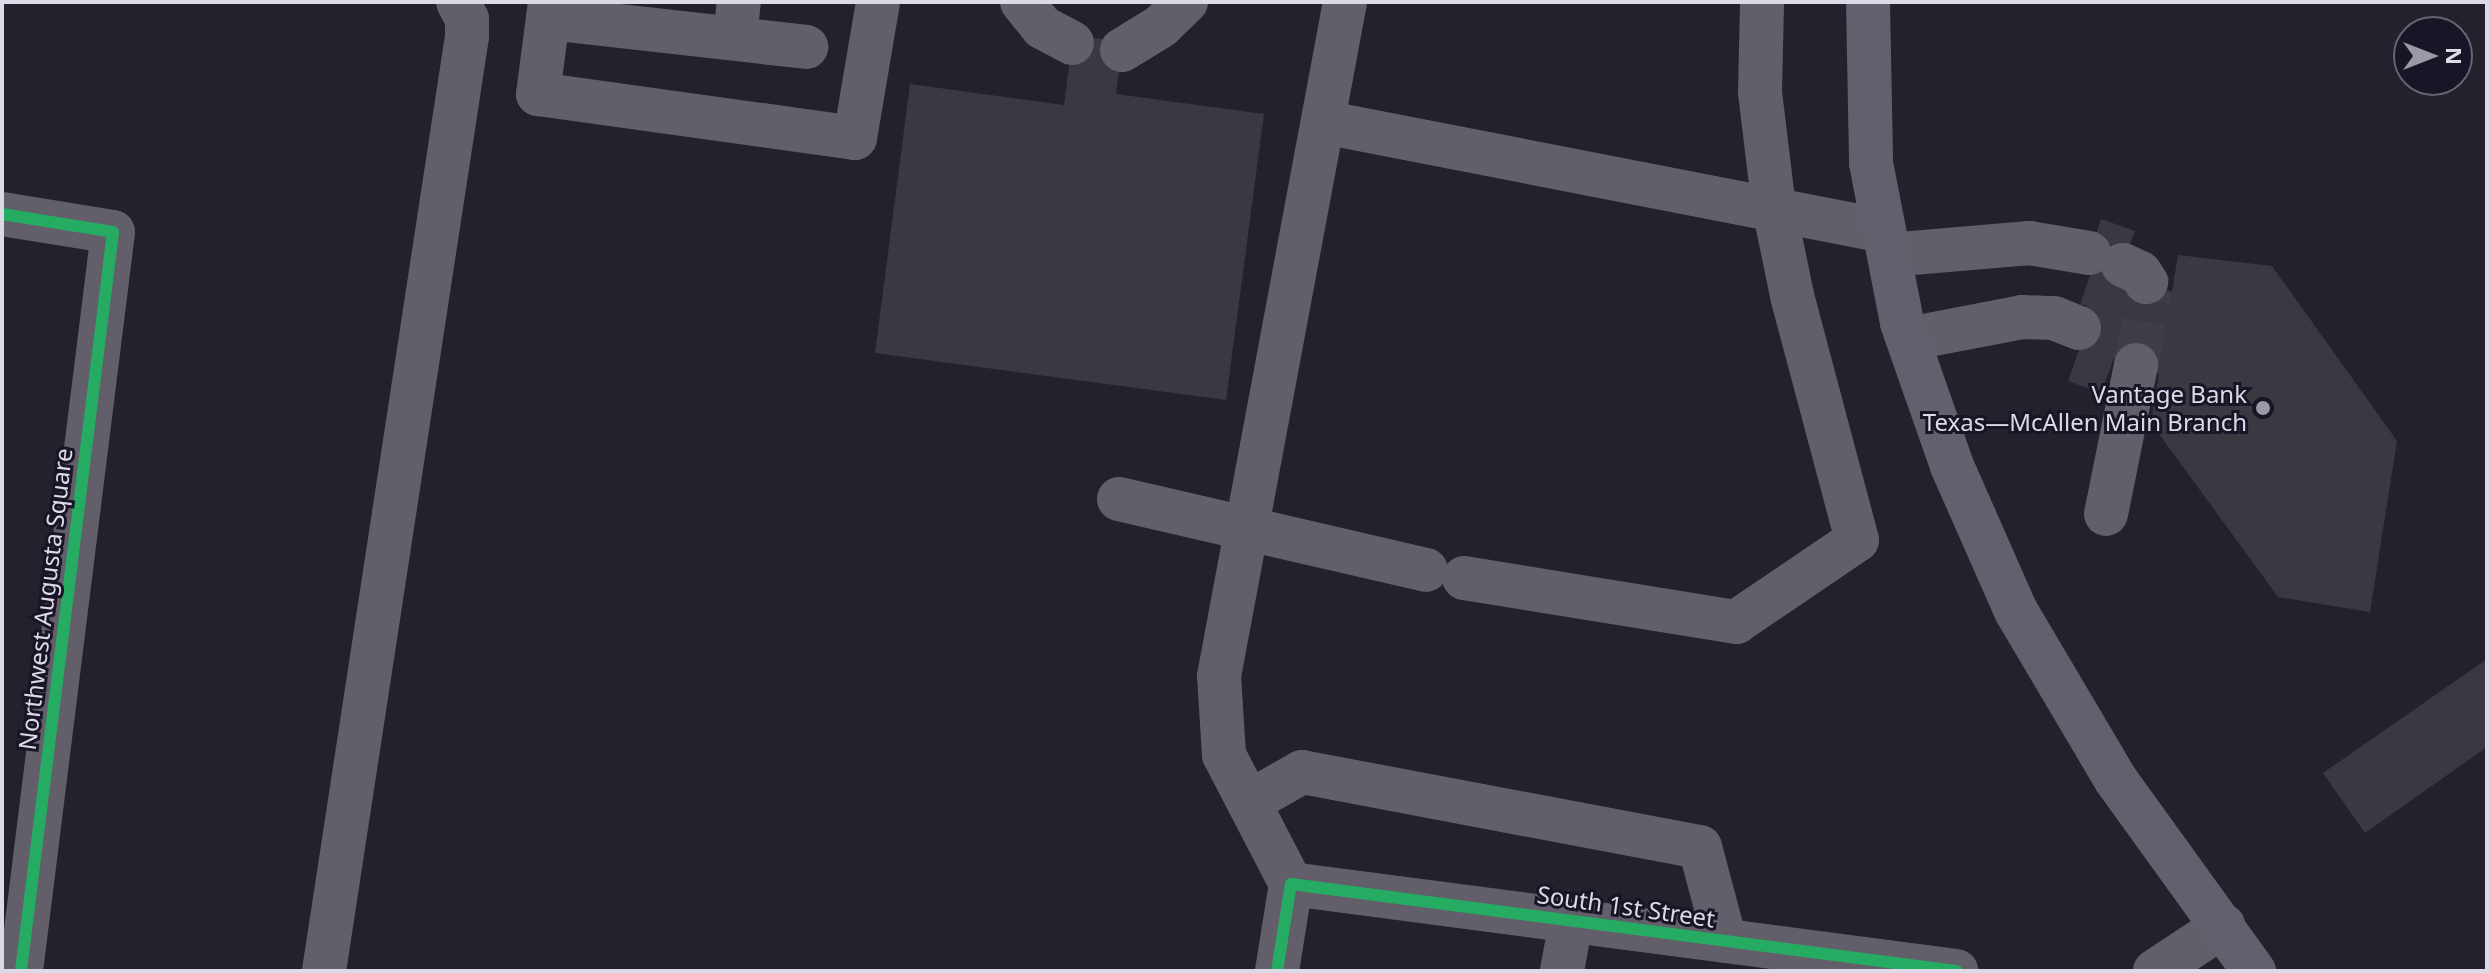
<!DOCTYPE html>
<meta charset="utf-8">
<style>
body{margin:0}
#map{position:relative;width:2489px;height:973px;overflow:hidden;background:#24212c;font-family:"Noto Sans",sans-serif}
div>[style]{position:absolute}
.building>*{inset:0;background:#3a3841}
.minor-tunnel>*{height:44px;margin-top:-22px;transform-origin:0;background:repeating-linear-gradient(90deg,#403d48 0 44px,transparent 0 66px)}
.minor>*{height:44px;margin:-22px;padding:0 22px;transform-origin:22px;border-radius:22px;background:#625e6a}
.major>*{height:44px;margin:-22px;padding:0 22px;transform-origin:22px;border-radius:22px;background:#645f6d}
.cycleway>*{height:12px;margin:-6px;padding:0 6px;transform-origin:6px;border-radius:6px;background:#26ab63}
.dots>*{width:22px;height:22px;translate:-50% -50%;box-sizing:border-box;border:4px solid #191426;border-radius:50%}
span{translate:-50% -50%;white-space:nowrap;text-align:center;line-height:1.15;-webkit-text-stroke:6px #191426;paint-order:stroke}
.poi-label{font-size:24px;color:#dddae7}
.right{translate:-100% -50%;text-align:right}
.street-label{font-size:24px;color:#dddae7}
.frame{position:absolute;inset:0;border:4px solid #dddae7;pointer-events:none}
.north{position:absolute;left:2393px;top:16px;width:80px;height:80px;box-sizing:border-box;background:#191426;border:2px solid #676373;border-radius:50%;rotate:90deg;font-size:22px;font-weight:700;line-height:32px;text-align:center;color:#dddae7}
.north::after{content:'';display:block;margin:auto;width:28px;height:36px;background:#9c99a6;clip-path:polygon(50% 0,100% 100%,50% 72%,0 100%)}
</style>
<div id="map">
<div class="building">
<i style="clip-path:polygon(1073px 35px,1123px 42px,1116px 94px,1264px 114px,1226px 400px,875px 353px,910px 84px,1064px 105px)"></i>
<i style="clip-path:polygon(2101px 219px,2135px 231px,2120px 272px,2172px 292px,2178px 255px,2272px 266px,2397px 441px,2370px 612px,2278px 597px,2151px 423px,2159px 374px,2114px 358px,2101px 393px,2068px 381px,2081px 344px,2075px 342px,2086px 305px,2080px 305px,2093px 266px,2086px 264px)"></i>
<i style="clip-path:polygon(2487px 659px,2487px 747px,2365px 833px,2323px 773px)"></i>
</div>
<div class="minor-tunnel">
<i style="left:2136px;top:365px;width:76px;rotate:-79.4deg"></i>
<i style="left:2150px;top:290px;width:9px;rotate:-117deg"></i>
</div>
<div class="minor">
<i style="left:550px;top:2px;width:93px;rotate:97.4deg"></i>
<i style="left:538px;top:94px;width:320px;rotate:7.9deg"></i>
<i style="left:855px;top:138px;width:138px;rotate:-80.4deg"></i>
<i style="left:1022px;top:2px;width:32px;rotate:51deg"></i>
<i style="left:1042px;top:27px;width:34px;rotate:28deg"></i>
<i style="left:548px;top:18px;width:260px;rotate:6.4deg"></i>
<i style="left:735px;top:38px;width:36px;rotate:-84deg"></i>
<i style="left:1122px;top:50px;width:46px;rotate:-31.6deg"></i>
<i style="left:1161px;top:26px;width:35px;rotate:-44deg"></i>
<i style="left:1323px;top:122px;width:571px;rotate:11deg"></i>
<i style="left:2px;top:214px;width:112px;rotate:9.2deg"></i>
<i style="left:113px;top:232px;width:745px;rotate:97.1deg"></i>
<i style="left:1889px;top:255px;width:141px;rotate:-4.9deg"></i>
<i style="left:2029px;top:243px;width:61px;rotate:9.5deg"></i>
<i style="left:2123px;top:265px;width:19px;rotate:25deg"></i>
<i style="left:2140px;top:273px;width:11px;rotate:56deg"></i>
<i style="left:1908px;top:339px;width:116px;rotate:-10.9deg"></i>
<i style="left:2022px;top:317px;width:32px;rotate:2deg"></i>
<i style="left:2054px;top:318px;width:27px;rotate:22deg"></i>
<i style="left:1119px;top:499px;width:315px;rotate:13deg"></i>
<i style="left:2106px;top:514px;width:152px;rotate:-78.6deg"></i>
<i style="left:1464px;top:578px;width:276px;rotate:9.2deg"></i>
<i style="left:1736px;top:622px;width:146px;rotate:-34.1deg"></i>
<i style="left:1857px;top:540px;width:253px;rotate:-104.9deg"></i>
<i style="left:1792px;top:295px;width:89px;rotate:-101.7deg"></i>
<i style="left:1774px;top:208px;width:117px;rotate:-96.9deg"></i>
<i style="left:1760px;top:92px;width:90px;rotate:-88.7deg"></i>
<i style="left:1249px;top:802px;width:61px;rotate:-29.5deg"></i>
<i style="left:1302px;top:772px;width:405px;rotate:10.7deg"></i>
<i style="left:1700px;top:847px;width:97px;rotate:75.1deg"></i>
<i style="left:1291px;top:884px;width:145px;rotate:-117.4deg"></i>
<i style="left:1224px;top:755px;width:79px;rotate:-93.6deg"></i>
<i style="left:1219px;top:676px;width:686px;rotate:-79.41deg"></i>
<i style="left:1291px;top:884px;width:671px;rotate:7.45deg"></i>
<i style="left:324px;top:971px;width:946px;rotate:-81.3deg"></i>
<i style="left:467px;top:36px;width:17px;rotate:-90deg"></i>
<i style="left:467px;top:19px;width:19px;rotate:-118deg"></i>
<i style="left:1277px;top:971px;width:88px;rotate:-80.9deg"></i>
<i style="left:1562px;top:971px;width:51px;rotate:-79.8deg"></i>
<i style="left:2155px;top:971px;width:82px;rotate:-33.5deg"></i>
</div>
<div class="major">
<i style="left:1868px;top:2px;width:161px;rotate:88.9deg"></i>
<i style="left:1871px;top:163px;width:163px;rotate:79deg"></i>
<i style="left:1902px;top:323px;width:151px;rotate:70.7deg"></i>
<i style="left:1952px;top:466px;width:158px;rotate:66.2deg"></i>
<i style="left:2016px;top:611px;width:196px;rotate:59.4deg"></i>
<i style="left:2116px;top:780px;width:236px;rotate:54.2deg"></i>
</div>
<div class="cycleway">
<i style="left:2px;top:214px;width:112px;rotate:9.2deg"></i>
<i style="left:113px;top:232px;width:745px;rotate:97.1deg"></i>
<i style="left:1277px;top:971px;width:88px;rotate:-80.9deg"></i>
<i style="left:1291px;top:884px;width:671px;rotate:7.45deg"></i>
</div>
<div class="dots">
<i style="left:2263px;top:408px;background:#9c99a6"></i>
</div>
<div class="poi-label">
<span class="right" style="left:2247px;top:408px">Vantage Bank<br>Texas—McAllen Main Branch</span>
</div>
<div class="street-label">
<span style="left:45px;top:599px;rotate:-83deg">Northwest Augusta Square</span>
<span style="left:1626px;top:906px;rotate:8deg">South 1st Street</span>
</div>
<div class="frame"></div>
<div class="north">N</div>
</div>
